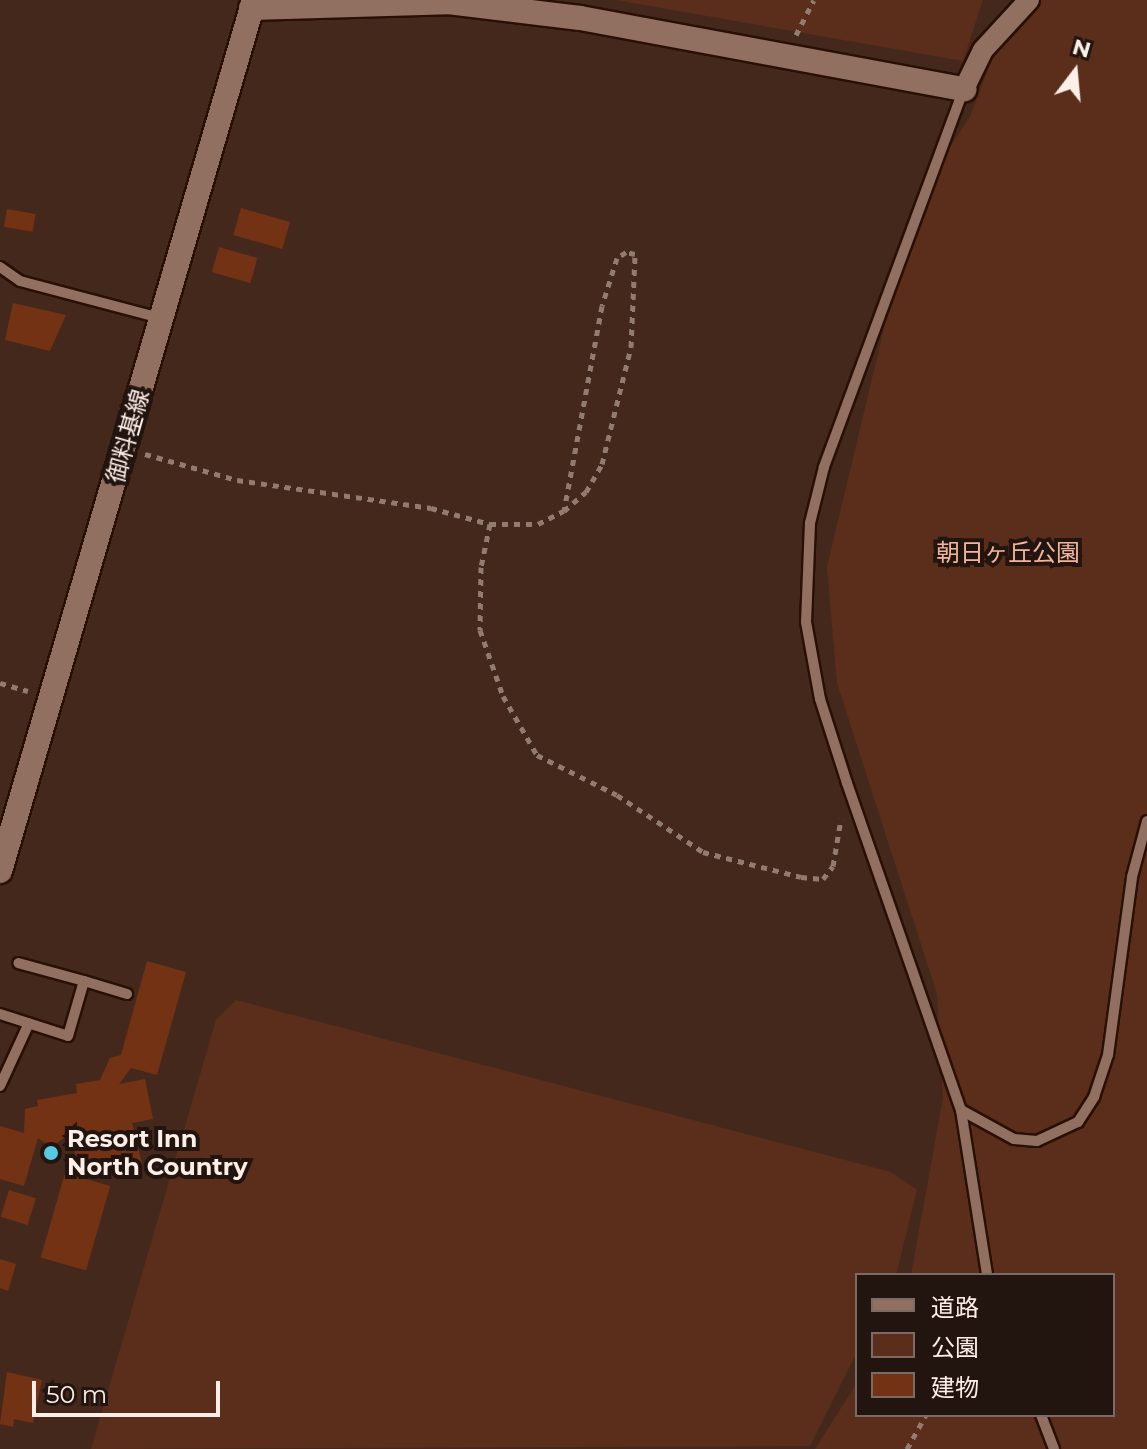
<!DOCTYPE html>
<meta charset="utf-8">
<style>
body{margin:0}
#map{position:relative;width:1147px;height:1449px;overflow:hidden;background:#45281c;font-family:Montserrat,"Noto Sans JP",sans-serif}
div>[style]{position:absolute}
.green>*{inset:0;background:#5b2e1b}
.building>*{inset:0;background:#743215;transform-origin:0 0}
.path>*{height:5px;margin-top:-2.5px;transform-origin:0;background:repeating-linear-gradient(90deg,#927b71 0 6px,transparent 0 12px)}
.roads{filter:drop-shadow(2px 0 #2a0f05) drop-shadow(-2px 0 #2a0f05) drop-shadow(0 2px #2a0f05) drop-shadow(0 -2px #2a0f05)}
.service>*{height:10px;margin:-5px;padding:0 5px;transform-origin:5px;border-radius:5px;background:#916f61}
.minor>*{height:20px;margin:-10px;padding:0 10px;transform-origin:10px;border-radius:10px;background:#916f61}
.tertiary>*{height:24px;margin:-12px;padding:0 12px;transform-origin:12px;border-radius:12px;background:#916f61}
.dots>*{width:22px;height:22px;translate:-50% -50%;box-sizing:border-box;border:4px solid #22140f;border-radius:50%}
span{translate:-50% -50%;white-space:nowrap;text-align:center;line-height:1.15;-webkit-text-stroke:8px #22140f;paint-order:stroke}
.street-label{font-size:24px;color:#feeee8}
.park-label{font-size:24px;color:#f2b59d}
.poi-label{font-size:24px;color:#feeee8;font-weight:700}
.left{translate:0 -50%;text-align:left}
.legend{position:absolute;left:855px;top:1273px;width:260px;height:144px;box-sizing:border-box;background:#22140f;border:2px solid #7a6b66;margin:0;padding:10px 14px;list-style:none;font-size:24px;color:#feeee8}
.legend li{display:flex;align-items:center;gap:16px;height:40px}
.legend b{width:40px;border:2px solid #7a6b66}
.north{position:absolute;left:1035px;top:32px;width:80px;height:80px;-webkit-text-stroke:6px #22140f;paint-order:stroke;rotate:16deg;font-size:22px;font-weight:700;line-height:32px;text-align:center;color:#feeee8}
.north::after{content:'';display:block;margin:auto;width:28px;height:36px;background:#feeee8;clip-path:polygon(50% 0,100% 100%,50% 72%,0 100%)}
.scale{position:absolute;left:32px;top:1381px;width:188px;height:36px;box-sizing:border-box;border:4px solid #feeee8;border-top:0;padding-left:10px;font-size:24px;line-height:28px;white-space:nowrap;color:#feeee8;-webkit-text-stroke:6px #22140f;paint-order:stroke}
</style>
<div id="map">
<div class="green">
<i style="clip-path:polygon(616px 0,983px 0,963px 61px)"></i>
<i style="clip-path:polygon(1014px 0,1147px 0,1147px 1449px,815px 1449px,857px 1383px,857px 1415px,1113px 1415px,1113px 1275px,911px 1275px,943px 1098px,937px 994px,837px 683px,827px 567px,915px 199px,970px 117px)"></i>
<i style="clip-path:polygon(236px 1000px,891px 1172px,917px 1190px,896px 1275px,857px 1275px,857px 1352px,810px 1446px,91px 1449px,216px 1020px)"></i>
</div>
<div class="building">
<i style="left:241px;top:208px;width:51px;height:28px;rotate:16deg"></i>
<i style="left:7px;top:209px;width:29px;height:18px;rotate:10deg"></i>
<i style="left:219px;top:247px;width:40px;height:26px;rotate:16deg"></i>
<i style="clip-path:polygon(13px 303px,66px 315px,50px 351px,5px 340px)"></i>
<i style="clip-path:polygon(147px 961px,186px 972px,157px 1075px,131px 1068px,119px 1084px,145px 1079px,153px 1119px,132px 1123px,142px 1163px,80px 1175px,70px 1134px,51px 1147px,38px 1138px,24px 1186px,0 1179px,0 1126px,24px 1133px,25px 1109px,38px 1106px,37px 1100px,77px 1093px,76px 1084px,100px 1080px,110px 1058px,121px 1055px)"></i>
<i style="left:65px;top:1173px;width:47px;height:88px;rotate:16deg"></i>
<i style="left:9px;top:1190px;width:28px;height:28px;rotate:17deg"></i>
<i style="clip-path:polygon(0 1259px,16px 1264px,8px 1291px,0 1288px)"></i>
<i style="clip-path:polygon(7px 1372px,42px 1380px,33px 1423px,14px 1419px,13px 1427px,0 1424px)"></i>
</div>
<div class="path">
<i style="left:796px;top:35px;width:39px;rotate:-63deg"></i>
<i style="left:145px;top:454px;width:96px;rotate:15.8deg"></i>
<i style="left:237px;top:480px;width:196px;rotate:8.2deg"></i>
<i style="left:431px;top:508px;width:61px;rotate:15.2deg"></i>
<i style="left:490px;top:524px;width:48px"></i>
<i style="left:538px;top:524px;width:29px;rotate:-27deg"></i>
<i style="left:564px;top:511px;width:29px;rotate:-41deg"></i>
<i style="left:586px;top:492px;width:32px;rotate:-60deg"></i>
<i style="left:602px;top:464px;width:121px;rotate:-76.1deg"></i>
<i style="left:631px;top:347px;width:93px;rotate:-87.5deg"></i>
<i style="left:635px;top:254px;width:9px;rotate:-167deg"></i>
<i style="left:626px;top:252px;width:11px;rotate:146deg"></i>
<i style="left:617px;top:258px;width:50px;rotate:107.4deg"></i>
<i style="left:602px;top:306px;width:208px;rotate:100.5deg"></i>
<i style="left:490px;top:524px;width:44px;rotate:101.8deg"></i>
<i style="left:481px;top:567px;width:63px;rotate:90.9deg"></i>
<i style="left:480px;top:630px;width:70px;rotate:70.8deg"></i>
<i style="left:503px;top:696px;width:68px;rotate:60deg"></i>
<i style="left:537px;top:755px;width:89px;rotate:26.6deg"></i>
<i style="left:617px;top:795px;width:103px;rotate:33.5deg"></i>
<i style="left:703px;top:852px;width:101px;rotate:14.3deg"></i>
<i style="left:801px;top:877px;width:22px;rotate:5deg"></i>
<i style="left:823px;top:879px;width:16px;rotate:-52deg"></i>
<i style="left:833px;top:866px;width:48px;rotate:-80.3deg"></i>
<i style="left:0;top:683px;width:29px;rotate:16deg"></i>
<i style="left:907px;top:1449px;width:39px;rotate:-61deg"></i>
</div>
<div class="roads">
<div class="service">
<i style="left:963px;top:91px;width:401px;rotate:110.3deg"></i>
<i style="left:824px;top:467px;width:58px;rotate:104deg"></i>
<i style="left:810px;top:523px;width:99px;rotate:92.3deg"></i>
<i style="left:806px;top:622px;width:78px;rotate:79.7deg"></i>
<i style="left:820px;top:699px;width:88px;rotate:72.2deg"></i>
<i style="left:847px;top:783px;width:346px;rotate:70.8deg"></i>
<i style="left:961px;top:1110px;width:167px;rotate:81deg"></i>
<i style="left:0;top:267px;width:24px;rotate:35deg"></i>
<i style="left:20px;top:281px;width:145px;rotate:14.8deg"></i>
<i style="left:84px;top:981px;width:45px;rotate:16.8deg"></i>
<i style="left:0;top:1014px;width:71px;rotate:17.9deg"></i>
<i style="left:68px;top:1036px;width:57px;rotate:-73.8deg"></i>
<i style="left:84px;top:981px;width:68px;rotate:-164.7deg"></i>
<i style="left:0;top:1086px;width:69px;rotate:-65.3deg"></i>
<i style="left:961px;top:1110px;width:60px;rotate:28.7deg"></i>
<i style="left:1014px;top:1139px;width:23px;rotate:5deg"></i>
<i style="left:1037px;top:1141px;width:45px;rotate:-24.9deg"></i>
<i style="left:1078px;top:1122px;width:30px;rotate:-57deg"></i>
<i style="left:1094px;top:1097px;width:44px;rotate:-71.6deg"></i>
<i style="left:1108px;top:1055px;width:180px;rotate:-82.3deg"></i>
<i style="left:1132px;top:877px;width:58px;rotate:-75deg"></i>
<i style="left:1041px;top:1415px;width:36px;rotate:69deg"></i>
</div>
<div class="minor">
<i style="left:964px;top:89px;width:43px;rotate:-64deg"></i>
<i style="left:983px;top:50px;width:68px;rotate:-47.4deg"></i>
</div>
<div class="tertiary">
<i style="left:251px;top:8px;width:197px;rotate:-1.7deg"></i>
<i style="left:448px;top:2px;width:133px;rotate:6.9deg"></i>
<i style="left:580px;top:18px;width:391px;rotate:10.5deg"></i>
<i style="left:0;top:871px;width:907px;rotate:-73.74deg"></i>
</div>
</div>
<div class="dots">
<i style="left:51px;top:1153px;background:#57c9e3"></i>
</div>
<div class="street-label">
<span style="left:128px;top:436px;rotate:-74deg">御料基線</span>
</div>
<div class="park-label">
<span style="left:1008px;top:553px">朝日ヶ丘公園</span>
</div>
<div class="poi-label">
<span class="left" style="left:67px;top:1153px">Resort Inn<br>North Country</span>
</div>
<ul class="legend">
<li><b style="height:10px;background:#916f61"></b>道路</li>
<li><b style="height:22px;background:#5b2e1b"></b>公園</li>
<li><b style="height:22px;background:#743215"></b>建物</li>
</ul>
<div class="north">N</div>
<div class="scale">50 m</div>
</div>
